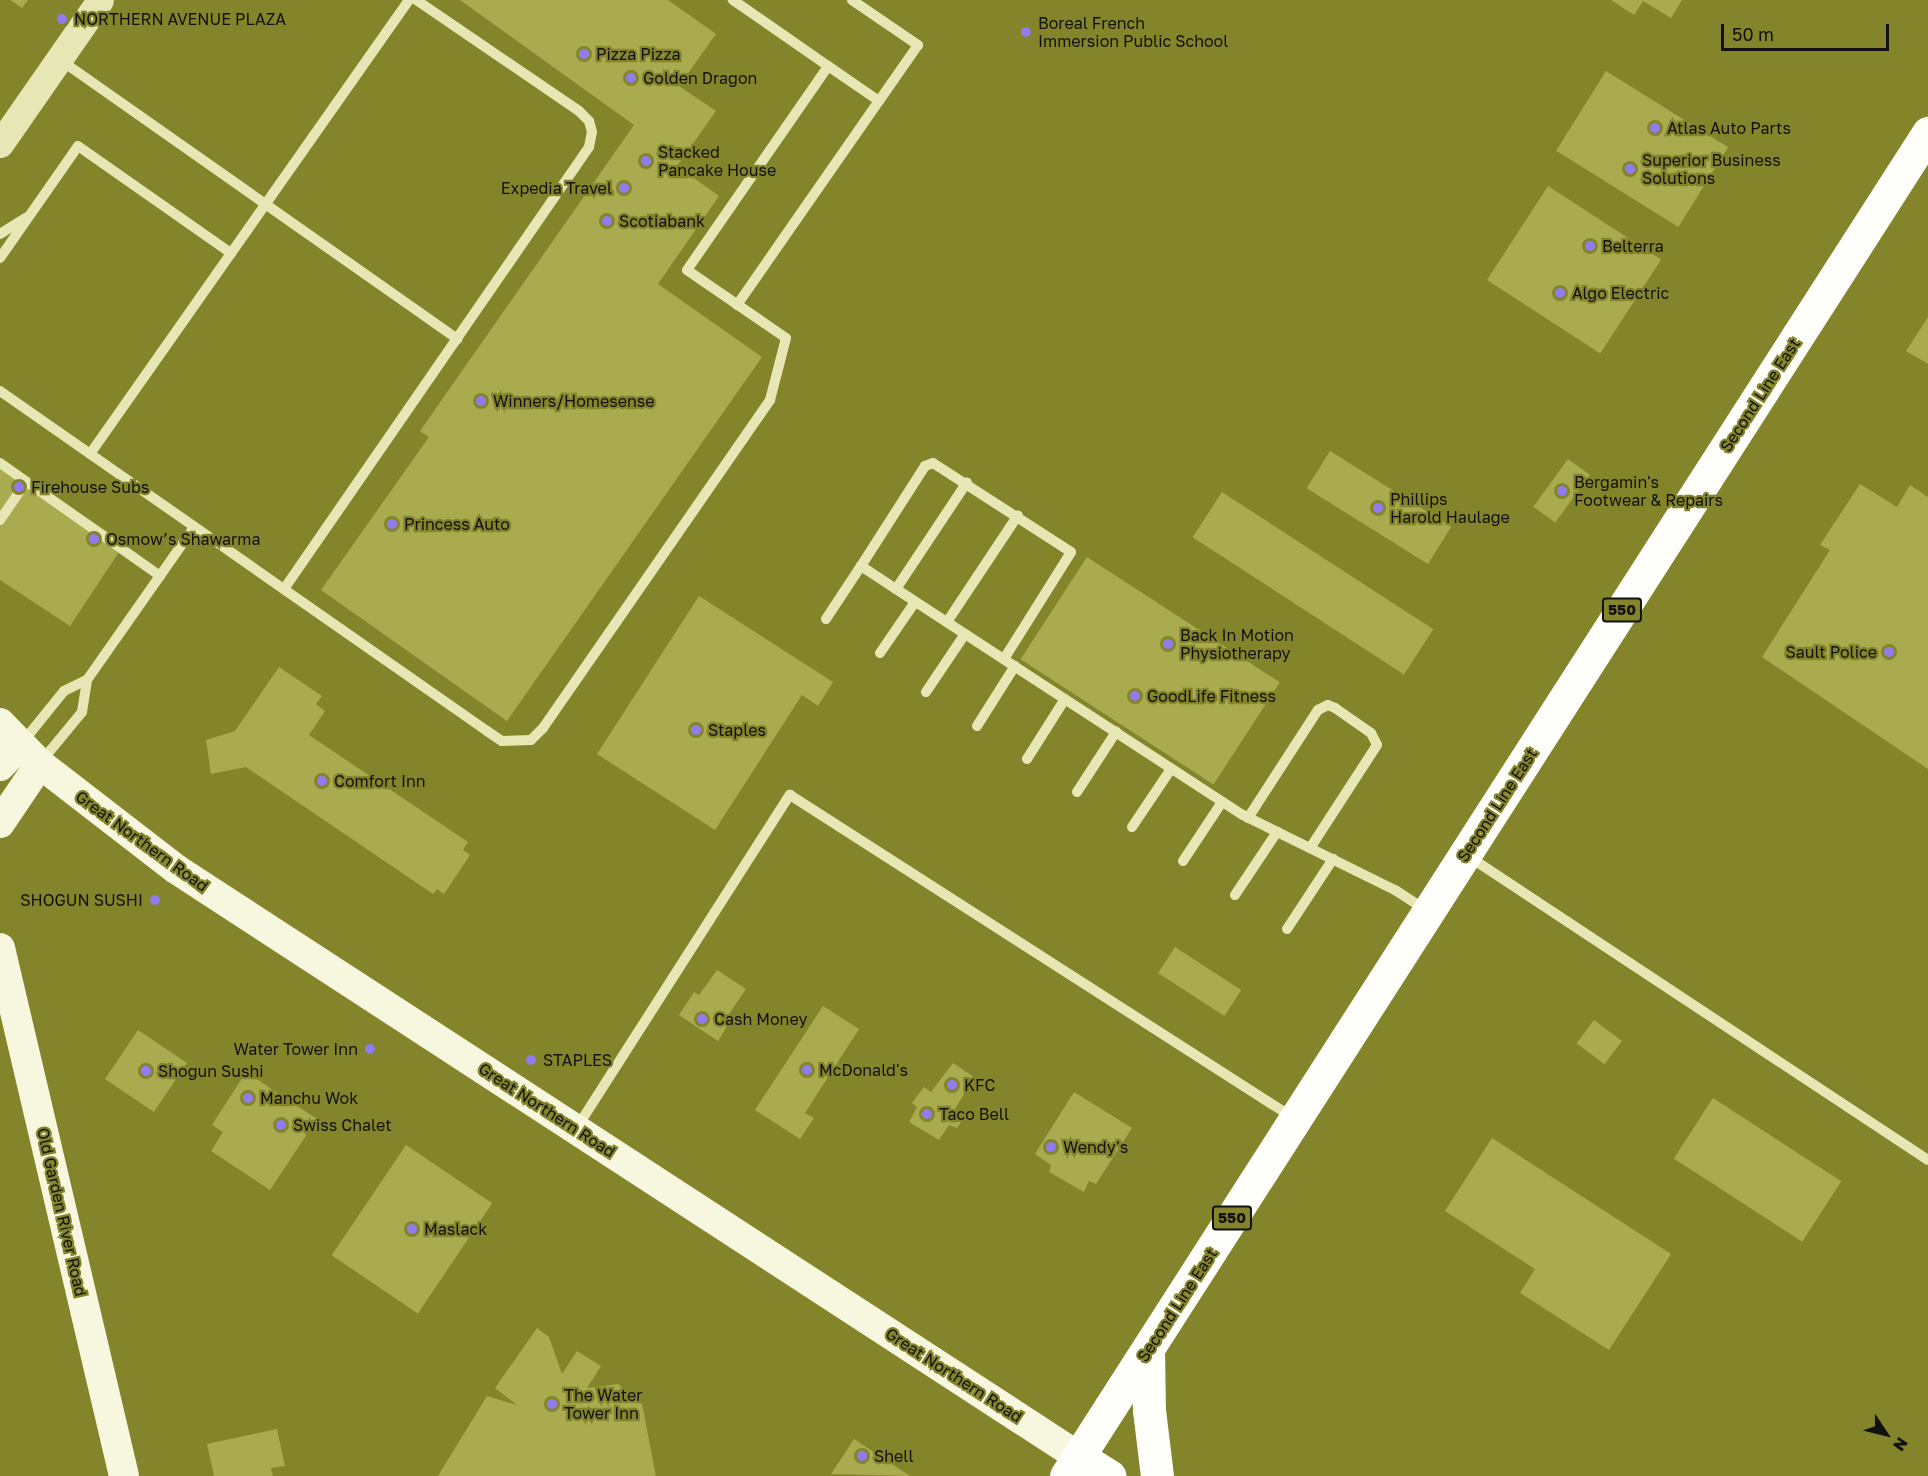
<!DOCTYPE html>
<meta charset="utf-8">
<style>
body{margin:0}
#map{position:relative;width:1928px;height:1476px;overflow:hidden;background:#84852a;font-family:"Golos Text",sans-serif}
div>[style]{position:absolute}
.building>*{inset:0;background:#aaaa4f;transform-origin:0 0}
.service>*{height:10px;margin:-5px;padding:0 5px;transform-origin:5px;border-radius:5px;background:#e7e7b5}
.tertiary>*{height:27px;margin:-13.5px;padding:0 13.5px;transform-origin:13.5px;border-radius:13.5px;background:#e7e7b5}
.secondary>*{height:30px;margin:-15px;padding:0 15px;transform-origin:15px;border-radius:15px;background:#f6f7de}
.trunk>*{height:33px;margin:-16.5px;padding:0 16.5px;transform-origin:16.5px;border-radius:16.5px;background:#fefefa}
.dots>*{width:16px;height:16px;translate:-50% -50%;box-sizing:border-box;border:3px solid #84852a;border-radius:50%}
span{translate:-50% -50%;white-space:nowrap;text-align:center;line-height:1.15;-webkit-text-stroke:4.5px #84852a;paint-order:stroke}
.shield-label span{padding:2px 4px;background:#84852a;border:2px solid;border-radius:4px;-webkit-text-stroke-width:0}
.shield-label{font-size:15px;color:#111;font-weight:700}
.poi-label{font-size:16px;color:#111}
.left{translate:0 -50%;text-align:left}
.right{translate:-100% -50%;text-align:right}
.street-label{font-size:16px;color:#111}
.north{position:absolute;left:1856px;top:1404px;width:60px;height:60px;-webkit-text-stroke:4px #84852a;paint-order:stroke;rotate:125deg;font-size:16px;font-weight:700;line-height:24px;text-align:center;color:#111}
.north::after{content:'';display:block;margin:auto;width:21px;height:27px;background:#111;clip-path:polygon(50% 0,100% 100%,50% 72%,0 100%)}
.scale{position:absolute;left:1721px;top:24px;width:168px;height:27px;box-sizing:border-box;border:3px solid #111;border-top:0;padding-left:8px;font-size:18px;line-height:21px;white-space:nowrap;color:#111;-webkit-text-stroke:4px #84852a;paint-order:stroke}
</style>
<div id="map">
<div class="building">
<i style="clip-path:polygon(10px 0,28px 0,22px 8px)"></i>
<i style="clip-path:polygon(460px 0,668px 0,716px 34px,679px 86px,716px 111px,677px 166px,719px 196px,658px 284px,762px 357px,507px 721px,321px 590px,429px 437px,420px 431px,634px 125px)"></i>
<i style="clip-path:polygon(1611px 0,1682px 0,1671px 18px,1643px 1px,1634px 15px)"></i>
<i style="left:1606px;top:71px;width:144px;height:94px;rotate:32deg"></i>
<i style="left:1548px;top:186px;width:135px;height:112px;rotate:33deg"></i>
<i style="clip-path:polygon(1928px 317px,1928px 364px,1906px 351px)"></i>
<i style="left:1330px;top:451px;width:143px;height:44px;rotate:32deg"></i>
<i style="left:1568px;top:459px;width:27px;height:59px;rotate:36deg"></i>
<i style="clip-path:polygon(0 461px,125px 543px,70px 626px,0 580px)"></i>
<i style="clip-path:polygon(1860px 484px,1897px 507px,1910px 485px,1928px 497px,1928px 769px,1762px 657px,1830px 550px,1820px 545px)"></i>
<i style="left:1222px;top:492px;width:252px;height:54px;rotate:33deg"></i>
<i style="left:1087px;top:557px;width:230px;height:122px;rotate:33deg"></i>
<i style="clip-path:polygon(699px 596px,833px 682px,818px 706px,802px 695px,715px 830px,597px 754px)"></i>
<i style="clip-path:polygon(279px 667px,322px 696px,316px 704px,325px 711px,309px 735px,468px 842px,463px 850px,470px 855px,444px 894px,437px 889px,433px 894px,246px 767px,211px 774px,206px 740px,235px 731px)"></i>
<i style="left:1175px;top:947px;width:79px;height:31px;rotate:33deg"></i>
<i style="clip-path:polygon(717px 970px,746px 989px,727px 1017px,731px 1020px,718px 1041px,679px 1015px,694px 992px,699px 995px)"></i>
<i style="clip-path:polygon(823px 1006px,859px 1029px,805px 1113px,814px 1118px,800px 1139px,755px 1110px)"></i>
<i style="left:1594px;top:1020px;width:35px;height:29px;rotate:37deg"></i>
<i style="left:138px;top:1030px;width:59px;height:59px;rotate:34deg"></i>
<i style="clip-path:polygon(953px 1063px,974px 1077px,952px 1114px,962px 1121px,957px 1128px,949px 1125px,939px 1140px,909px 1122px,917px 1107px,912px 1103px,924px 1087px,931px 1092px)"></i>
<i style="clip-path:polygon(246px 1072px,317px 1119px,270px 1190px,211px 1151px,223px 1132px,212px 1125px)"></i>
<i style="clip-path:polygon(1074px 1092px,1132px 1128px,1096px 1184px,1089px 1181px,1084px 1192px,1049px 1172px,1051px 1165px,1035px 1154px)"></i>
<i style="left:1713px;top:1098px;width:153px;height:72px;rotate:33deg"></i>
<i style="clip-path:polygon(1492px 1138px,1671px 1254px,1609px 1350px,1520px 1293px,1535px 1269px,1445px 1211px)"></i>
<i style="left:406px;top:1145px;width:104px;height:133px;rotate:34deg"></i>
<i style="clip-path:polygon(537px 1328px,549px 1337px,562px 1374px,577px 1351px,601px 1366px,587px 1388px,618px 1384px,642px 1404px,656px 1476px,438px 1476px,487px 1396px,517px 1405px,495px 1388px)"></i>
<i style="clip-path:polygon(277px 1429px,285px 1466px,271px 1468px,273px 1476px,214px 1476px,207px 1444px)"></i>
<i style="clip-path:polygon(854px 1439px,910px 1476px,831px 1474px)"></i>
</div>
<div class="service">
<i style="left:852px;top:0;width:80px;rotate:34.3deg"></i>
<i style="left:918px;top:45px;width:68px;rotate:124.9deg"></i>
<i style="left:59px;top:59px;width:487px;rotate:35.1deg"></i>
<i style="left:0;top:234px;width:31px;rotate:-32deg"></i>
<i style="left:0;top:258px;width:136px;rotate:-55.1deg"></i>
<i style="left:78px;top:146px;width:187px;rotate:35deg"></i>
<i style="left:737px;top:305px;width:249px;rotate:-55.2deg"></i>
<i style="left:879px;top:101px;width:62px;rotate:-145.5deg"></i>
<i style="left:0;top:391px;width:594px;rotate:34.92deg"></i>
<i style="left:487px;top:731px;width:18px;rotate:34deg"></i>
<i style="left:502px;top:741px;width:29px;rotate:-2deg"></i>
<i style="left:531px;top:740px;width:17px;rotate:-45deg"></i>
<i style="left:543px;top:728px;width:399px;rotate:-55.3deg"></i>
<i style="left:770px;top:400px;width:64px;rotate:-75.5deg"></i>
<i style="left:786px;top:338px;width:120px;rotate:-145.5deg"></i>
<i style="left:687px;top:270px;width:248px;rotate:-55.3deg"></i>
<i style="left:828px;top:66px;width:116px;rotate:-145.2deg"></i>
<i style="left:90px;top:454px;width:555px;rotate:-54.91deg"></i>
<i style="left:0;top:463px;width:196px;rotate:35.2deg"></i>
<i style="left:0;top:520px;width:46px;rotate:-55.6deg"></i>
<i style="left:284px;top:589px;width:537px;rotate:-55.39deg"></i>
<i style="left:589px;top:147px;width:15px;rotate:-79deg"></i>
<i style="left:592px;top:132px;width:11px;rotate:-105deg"></i>
<i style="left:589px;top:121px;width:14px;rotate:-135deg"></i>
<i style="left:579px;top:111px;width:197px;rotate:-145.7deg"></i>
<i style="left:896px;top:589px;width:128px;rotate:-56.4deg"></i>
<i style="left:826px;top:619px;width:64px;rotate:-56.6deg"></i>
<i style="left:947px;top:622px;width:128px;rotate:-56.4deg"></i>
<i style="left:880px;top:653px;width:62px;rotate:-55.5deg"></i>
<i style="left:1004px;top:659px;width:126px;rotate:-57.9deg"></i>
<i style="left:1071px;top:552px;width:164px;rotate:-147.2deg"></i>
<i style="left:933px;top:463px;width:9px;rotate:159deg"></i>
<i style="left:925px;top:466px;width:119px;rotate:122.6deg"></i>
<i style="left:861px;top:566px;width:42px;rotate:33.3deg"></i>
<i style="left:896px;top:589px;width:414px;rotate:33.1deg"></i>
<i style="left:1243px;top:815px;width:169px;rotate:26.3deg"></i>
<i style="left:1395px;top:890px;width:37px;rotate:33deg"></i>
<i style="left:926px;top:692px;width:70px;rotate:-56.1deg"></i>
<i style="left:977px;top:726px;width:71px;rotate:-57.7deg"></i>
<i style="left:22px;top:743px;width:67px;rotate:-51.1deg"></i>
<i style="left:64px;top:691px;width:25px;rotate:-26deg"></i>
<i style="left:1027px;top:759px;width:71px;rotate:-57.7deg"></i>
<i style="left:40px;top:763px;width:66px;rotate:-50.5deg"></i>
<i style="left:82px;top:712px;width:32px;rotate:-81deg"></i>
<i style="left:87px;top:680px;width:187px;rotate:-55deg"></i>
<i style="left:1077px;top:792px;width:72px;rotate:-57deg"></i>
<i style="left:1248px;top:818px;width:129px;rotate:-57.1deg"></i>
<i style="left:1318px;top:710px;width:11px;rotate:-27deg"></i>
<i style="left:1328px;top:705px;width:8px;rotate:23deg"></i>
<i style="left:1335px;top:708px;width:44px;rotate:34.8deg"></i>
<i style="left:1371px;top:733px;width:13px;rotate:63deg"></i>
<i style="left:1377px;top:745px;width:123px;rotate:123deg"></i>
<i style="left:1132px;top:827px;width:70px;rotate:-56.1deg"></i>
<i style="left:1468px;top:856px;width:551px;rotate:33.46deg"></i>
<i style="left:1183px;top:861px;width:71px;rotate:-56.5deg"></i>
<i style="left:1235px;top:895px;width:76px;rotate:-56.3deg"></i>
<i style="left:1287px;top:929px;width:84px;rotate:-56.7deg"></i>
<i style="left:576px;top:1129px;width:397px;rotate:-57.4deg"></i>
<i style="left:790px;top:795px;width:596px;rotate:32.68deg"></i>
</div>
<div class="tertiary">
<i style="left:0;top:144px;width:175px;rotate:-55.2deg"></i>
</div>
<div class="secondary">
<i style="left:0;top:723px;width:57px;rotate:45.7deg"></i>
<i style="left:40px;top:764px;width:172px;rotate:37.7deg"></i>
<i style="left:176px;top:869px;width:1078px;rotate:33.07deg"></i>
<i style="left:0;top:766px;width:29px;rotate:-46deg"></i>
<i style="left:0;top:823px;width:71px;rotate:-55.9deg"></i>
<i style="left:0;top:948px;width:542px;rotate:76.78deg"></i>
</div>
<div class="trunk">
<i style="left:1148px;top:1349px;width:61px;rotate:89.1deg"></i>
<i style="left:1149px;top:1410px;width:66px;rotate:83.1deg"></i>
<i style="left:1079px;top:1457px;width:36px;rotate:32deg"></i>
<i style="left:1066px;top:1476px;width:1596px;rotate:-57.31deg"></i>
</div>
<div class="dots">
<i style="left:62px;top:19px;background:#8f7cee"></i>
<i style="left:1026px;top:32px;background:#8f7cee"></i>
<i style="left:584px;top:54px;background:#8f7cee"></i>
<i style="left:631px;top:78px;background:#8f7cee"></i>
<i style="left:1655px;top:128px;background:#8f7cee"></i>
<i style="left:646px;top:161px;background:#8f7cee"></i>
<i style="left:1630px;top:169px;background:#8f7cee"></i>
<i style="left:624px;top:188px;background:#8f7cee"></i>
<i style="left:607px;top:221px;background:#8f7cee"></i>
<i style="left:1590px;top:246px;background:#8f7cee"></i>
<i style="left:1560px;top:293px;background:#8f7cee"></i>
<i style="left:481px;top:401px;background:#8f7cee"></i>
<i style="left:19px;top:487px;background:#8f7cee"></i>
<i style="left:1562px;top:491px;background:#8f7cee"></i>
<i style="left:1378px;top:508px;background:#8f7cee"></i>
<i style="left:392px;top:524px;background:#8f7cee"></i>
<i style="left:94px;top:539px;background:#8f7cee"></i>
<i style="left:1168px;top:644px;background:#8f7cee"></i>
<i style="left:1889px;top:652px;background:#8f7cee"></i>
<i style="left:1135px;top:696px;background:#8f7cee"></i>
<i style="left:696px;top:730px;background:#8f7cee"></i>
<i style="left:322px;top:781px;background:#8f7cee"></i>
<i style="left:155px;top:900px;background:#8f7cee"></i>
<i style="left:702px;top:1019px;background:#8f7cee"></i>
<i style="left:370px;top:1049px;background:#8f7cee"></i>
<i style="left:531px;top:1060px;background:#8f7cee"></i>
<i style="left:807px;top:1070px;background:#8f7cee"></i>
<i style="left:146px;top:1071px;background:#8f7cee"></i>
<i style="left:952px;top:1085px;background:#8f7cee"></i>
<i style="left:248px;top:1098px;background:#8f7cee"></i>
<i style="left:927px;top:1114px;background:#8f7cee"></i>
<i style="left:281px;top:1125px;background:#8f7cee"></i>
<i style="left:1051px;top:1147px;background:#8f7cee"></i>
<i style="left:412px;top:1229px;background:#8f7cee"></i>
<i style="left:552px;top:1404px;background:#8f7cee"></i>
<i style="left:862px;top:1456px;background:#8f7cee"></i>
</div>
<div class="shield-label">
<span style="left:1622px;top:610px">550</span>
<span style="left:1232px;top:1218px">550</span>
</div>
<div class="poi-label">
<span class="left" style="left:74px;top:19px">NORTHERN AVENUE PLAZA</span>
<span class="left" style="left:1038px;top:32px">Boreal French<br>Immersion Public School</span>
<span class="left" style="left:596px;top:54px">Pizza Pizza</span>
<span class="left" style="left:643px;top:78px">Golden Dragon</span>
<span class="left" style="left:1667px;top:128px">Atlas Auto Parts</span>
<span class="left" style="left:658px;top:161px">Stacked<br>Pancake House</span>
<span class="left" style="left:1642px;top:169px">Superior Business<br>Solutions</span>
<span class="right" style="left:612px;top:188px">Expedia Travel</span>
<span class="left" style="left:619px;top:221px">Scotiabank</span>
<span class="left" style="left:1602px;top:246px">Belterra</span>
<span class="left" style="left:1572px;top:293px">Algo Electric</span>
<span class="left" style="left:493px;top:401px">Winners/Homesense</span>
<span class="left" style="left:1574px;top:491px">Bergamin's<br>Footwear &amp; Repairs</span>
<span class="left" style="left:31px;top:487px">Firehouse Subs</span>
<span class="left" style="left:1390px;top:508px">Phillips<br>Harold Haulage</span>
<span class="left" style="left:404px;top:524px">Princess Auto</span>
<span class="left" style="left:106px;top:539px">Osmow’s Shawarma</span>
<span class="left" style="left:1180px;top:644px">Back In Motion<br>Physiotherapy</span>
<span class="right" style="left:1877px;top:652px">Sault Police</span>
<span class="left" style="left:1147px;top:696px">GoodLife Fitness</span>
<span class="left" style="left:708px;top:730px">Staples</span>
<span class="left" style="left:334px;top:781px">Comfort Inn</span>
<span class="right" style="left:143px;top:900px">SHOGUN SUSHI</span>
<span class="left" style="left:714px;top:1019px">Cash Money</span>
<span class="right" style="left:358px;top:1049px">Water Tower Inn</span>
<span class="left" style="left:543px;top:1060px">STAPLES</span>
<span class="left" style="left:819px;top:1070px">McDonald's</span>
<span class="left" style="left:158px;top:1071px">Shogun Sushi</span>
<span class="left" style="left:964px;top:1085px">KFC</span>
<span class="left" style="left:260px;top:1098px">Manchu Wok</span>
<span class="left" style="left:939px;top:1114px">Taco Bell</span>
<span class="left" style="left:293px;top:1125px">Swiss Chalet</span>
<span class="left" style="left:1063px;top:1147px">Wendy's</span>
<span class="left" style="left:424px;top:1229px">Maslack</span>
<span class="left" style="left:564px;top:1404px">The Water<br>Tower Inn</span>
<span class="left" style="left:874px;top:1456px">Shell</span>
</div>
<div class="street-label">
<span style="left:1760px;top:395px;rotate:-57deg">Second Line East</span>
<span style="left:1497px;top:805px;rotate:-57deg">Second Line East</span>
<span style="left:142px;top:841px;rotate:36deg">Great Northern Road</span>
<span style="left:547px;top:1110px;rotate:33deg">Great Northern Road</span>
<span style="left:62px;top:1212px;rotate:77deg">Old Garden River Road</span>
<span style="left:1177px;top:1305px;rotate:-57deg">Second Line East</span>
<span style="left:954px;top:1375px;rotate:33deg">Great Northern Road</span>
</div>
<div class="north">N</div>
<div class="scale">50 m</div>
</div>
